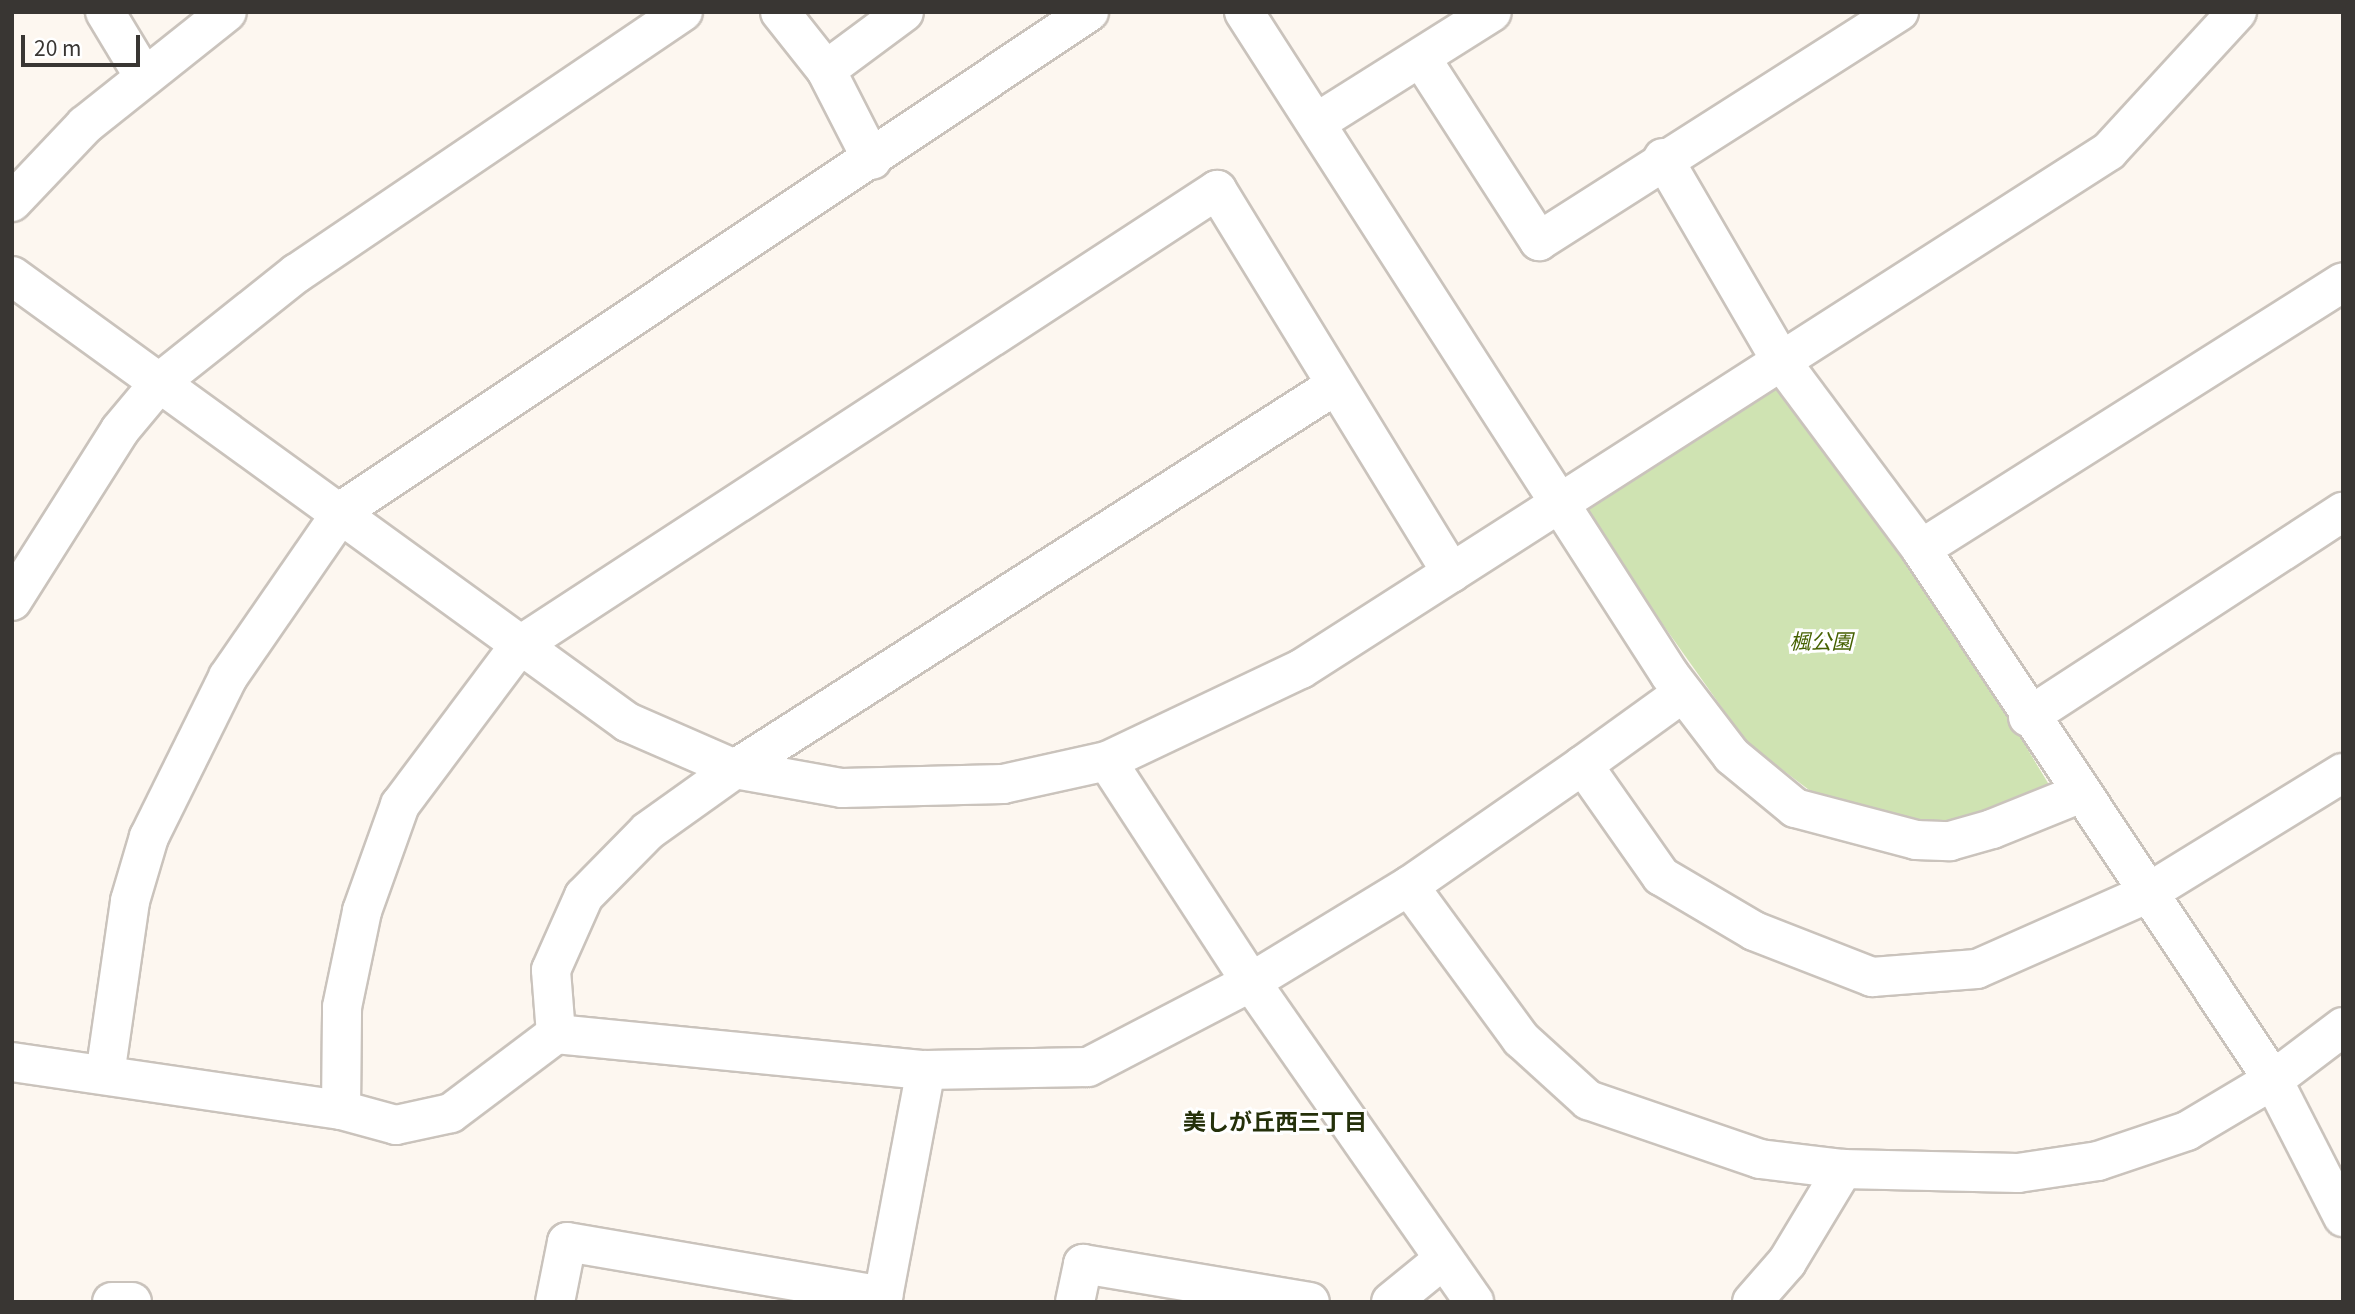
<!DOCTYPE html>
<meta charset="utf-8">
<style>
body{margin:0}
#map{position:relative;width:2355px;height:1314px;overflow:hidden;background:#fdf7f0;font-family:Georgia,"Noto Sans JP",serif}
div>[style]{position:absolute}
.green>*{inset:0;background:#cfe3b2}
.roads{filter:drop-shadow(2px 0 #cac3bc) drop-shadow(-2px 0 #cac3bc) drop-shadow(0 2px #cac3bc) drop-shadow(0 -2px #cac3bc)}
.minor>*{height:38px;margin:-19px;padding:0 19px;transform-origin:19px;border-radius:19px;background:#fff}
span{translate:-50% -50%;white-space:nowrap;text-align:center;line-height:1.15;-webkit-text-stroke:6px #fff;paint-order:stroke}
.park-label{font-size:21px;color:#466102;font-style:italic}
.neighbourhood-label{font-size:23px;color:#24300a;font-weight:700}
.frame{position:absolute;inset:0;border:14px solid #393633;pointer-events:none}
.scale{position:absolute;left:21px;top:35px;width:119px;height:32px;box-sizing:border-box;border:4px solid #393633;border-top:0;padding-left:9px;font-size:21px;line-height:24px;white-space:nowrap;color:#393633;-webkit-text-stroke:5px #fff;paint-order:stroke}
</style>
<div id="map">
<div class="green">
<i style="clip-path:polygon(1778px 379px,1923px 576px,2051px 788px,1975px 818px,1933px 825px,1821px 799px,1747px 743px,1580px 508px)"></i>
</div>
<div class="roads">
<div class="minor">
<i style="left:105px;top:12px;width:74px;rotate:58.9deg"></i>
<i style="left:780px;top:12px;width:74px;rotate:51.6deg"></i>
<i style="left:826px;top:70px;width:101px;rotate:62.9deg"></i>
<i style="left:1244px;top:12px;width:788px;rotate:57.28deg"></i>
<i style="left:1670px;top:675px;width:102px;rotate:52.6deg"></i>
<i style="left:1732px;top:756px;width:82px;rotate:39.5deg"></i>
<i style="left:1795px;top:808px;width:125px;rotate:14.8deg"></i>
<i style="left:1916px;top:840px;width:34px;rotate:2deg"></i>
<i style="left:1950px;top:841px;width:44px;rotate:-15.9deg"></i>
<i style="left:1992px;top:829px;width:94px;rotate:-21.9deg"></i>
<i style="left:1421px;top:58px;width:218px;rotate:57.2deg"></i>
<i style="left:1539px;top:241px;width:427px;rotate:-32.5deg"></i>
<i style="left:826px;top:70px;width:97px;rotate:-36.6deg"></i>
<i style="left:1319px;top:121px;width:204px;rotate:-32.2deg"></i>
<i style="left:1663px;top:158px;width:235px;rotate:59.8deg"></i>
<i style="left:1781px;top:361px;width:234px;rotate:53.3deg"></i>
<i style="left:1921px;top:549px;width:637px;rotate:56.46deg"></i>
<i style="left:2273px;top:1080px;width:154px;rotate:62.9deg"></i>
<i style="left:12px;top:202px;width:106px;rotate:-46.5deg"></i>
<i style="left:85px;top:125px;width:181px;rotate:-38.5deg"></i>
<i style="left:12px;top:276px;width:760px;rotate:35.95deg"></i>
<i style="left:627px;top:722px;width:118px;rotate:23.5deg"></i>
<i style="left:735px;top:769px;width:109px;rotate:10.1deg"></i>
<i style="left:842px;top:788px;width:161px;rotate:-1.4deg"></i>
<i style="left:1003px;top:784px;width:107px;rotate:-12.5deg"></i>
<i style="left:1107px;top:761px;width:215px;rotate:-25.4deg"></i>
<i style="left:1301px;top:669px;width:960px;rotate:-32.66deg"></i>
<i style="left:2109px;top:151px;width:189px;rotate:-47.4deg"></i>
<i style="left:1921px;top:549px;width:499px;rotate:-32.3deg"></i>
<i style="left:12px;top:601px;width:202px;rotate:-57.7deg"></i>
<i style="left:120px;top:430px;width:64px;rotate:-50.1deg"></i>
<i style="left:161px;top:381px;width:174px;rotate:-38.5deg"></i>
<i style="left:297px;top:273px;width:466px;rotate:-34.1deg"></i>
<i style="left:2028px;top:717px;width:376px;rotate:-33.1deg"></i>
<i style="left:1107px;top:761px;width:264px;rotate:56.9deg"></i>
<i style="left:1251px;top:982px;width:390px;rotate:55.1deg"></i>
<i style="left:1583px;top:765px;width:123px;rotate:-35.8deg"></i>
<i style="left:1409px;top:886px;width:190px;rotate:53.8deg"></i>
<i style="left:1521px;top:1039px;width:91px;rotate:42.3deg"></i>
<i style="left:1588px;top:1100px;width:182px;rotate:18.9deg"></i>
<i style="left:1760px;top:1159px;width:84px;rotate:6.9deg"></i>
<i style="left:1843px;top:1169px;width:175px;rotate:1.3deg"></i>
<i style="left:2018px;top:1173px;width:81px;rotate:-8.5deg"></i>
<i style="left:2098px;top:1161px;width:94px;rotate:-18.6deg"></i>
<i style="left:2187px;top:1131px;width:100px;rotate:-30.7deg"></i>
<i style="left:2273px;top:1080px;width:88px;rotate:-37.1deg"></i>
<i style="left:556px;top:1034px;width:64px;rotate:-94.5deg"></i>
<i style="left:551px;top:970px;width:81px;rotate:-66deg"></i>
<i style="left:584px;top:896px;width:91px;rotate:-45.4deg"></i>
<i style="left:648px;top:831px;width:107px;rotate:-35.5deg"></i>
<i style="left:735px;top:769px;width:713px;rotate:-32.58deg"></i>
<i style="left:12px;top:1062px;width:332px;rotate:8.3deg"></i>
<i style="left:341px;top:1110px;width:57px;rotate:15.3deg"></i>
<i style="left:396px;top:1125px;width:56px;rotate:-12.3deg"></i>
<i style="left:451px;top:1113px;width:131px;rotate:-37deg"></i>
<i style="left:556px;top:1034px;width:372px;rotate:5.6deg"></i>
<i style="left:926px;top:1070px;width:162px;rotate:-1.1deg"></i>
<i style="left:1088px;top:1067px;width:184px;rotate:-27.5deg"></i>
<i style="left:1251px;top:982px;width:185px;rotate:-31.3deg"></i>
<i style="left:1409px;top:886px;width:212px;rotate:-34.8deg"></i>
<i style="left:1583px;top:765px;width:136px;rotate:54.9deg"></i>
<i style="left:1661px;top:876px;width:108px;rotate:30.6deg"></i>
<i style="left:1754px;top:931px;width:127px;rotate:21.3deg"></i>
<i style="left:1872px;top:977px;width:105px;rotate:-4.4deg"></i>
<i style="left:1977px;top:969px;width:185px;rotate:-23.9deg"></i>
<i style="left:2146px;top:894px;width:231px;rotate:-31.6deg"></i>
<i style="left:105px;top:1075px;width:176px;rotate:-81.8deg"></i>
<i style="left:130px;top:901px;width:67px;rotate:-73.5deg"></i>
<i style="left:149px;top:837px;width:178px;rotate:-63.7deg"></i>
<i style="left:228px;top:677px;width:203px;rotate:-55.4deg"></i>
<i style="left:343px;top:510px;width:897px;rotate:-33.73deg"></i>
<i style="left:341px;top:1110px;width:103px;rotate:-89.4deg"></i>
<i style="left:342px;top:1007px;width:98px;rotate:-78.2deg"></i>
<i style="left:362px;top:911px;width:113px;rotate:-70.3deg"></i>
<i style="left:400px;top:805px;width:199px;rotate:-53.2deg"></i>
<i style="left:519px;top:646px;width:834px;rotate:-33.16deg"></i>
<i style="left:1217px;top:190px;width:449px;rotate:58.5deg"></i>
<i style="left:112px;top:1302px;width:20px"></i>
<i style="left:555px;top:1302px;width:61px;rotate:-78.7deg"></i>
<i style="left:567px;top:1242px;width:321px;rotate:9.7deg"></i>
<i style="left:882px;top:1302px;width:236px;rotate:-79.3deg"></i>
<i style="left:1075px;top:1302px;width:39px;rotate:-78deg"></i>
<i style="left:1083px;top:1264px;width:230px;rotate:9.5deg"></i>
<i style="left:1391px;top:1302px;width:68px;rotate:-39.1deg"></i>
<i style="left:1752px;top:1302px;width:53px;rotate:-48.8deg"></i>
<i style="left:1787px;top:1262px;width:109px;rotate:-58.9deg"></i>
</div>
</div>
<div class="park-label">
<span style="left:1821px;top:640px">楓公園</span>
</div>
<div class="neighbourhood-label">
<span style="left:1275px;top:1120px">美しが丘西三丁目</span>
</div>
<div class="frame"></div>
<div class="scale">20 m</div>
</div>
